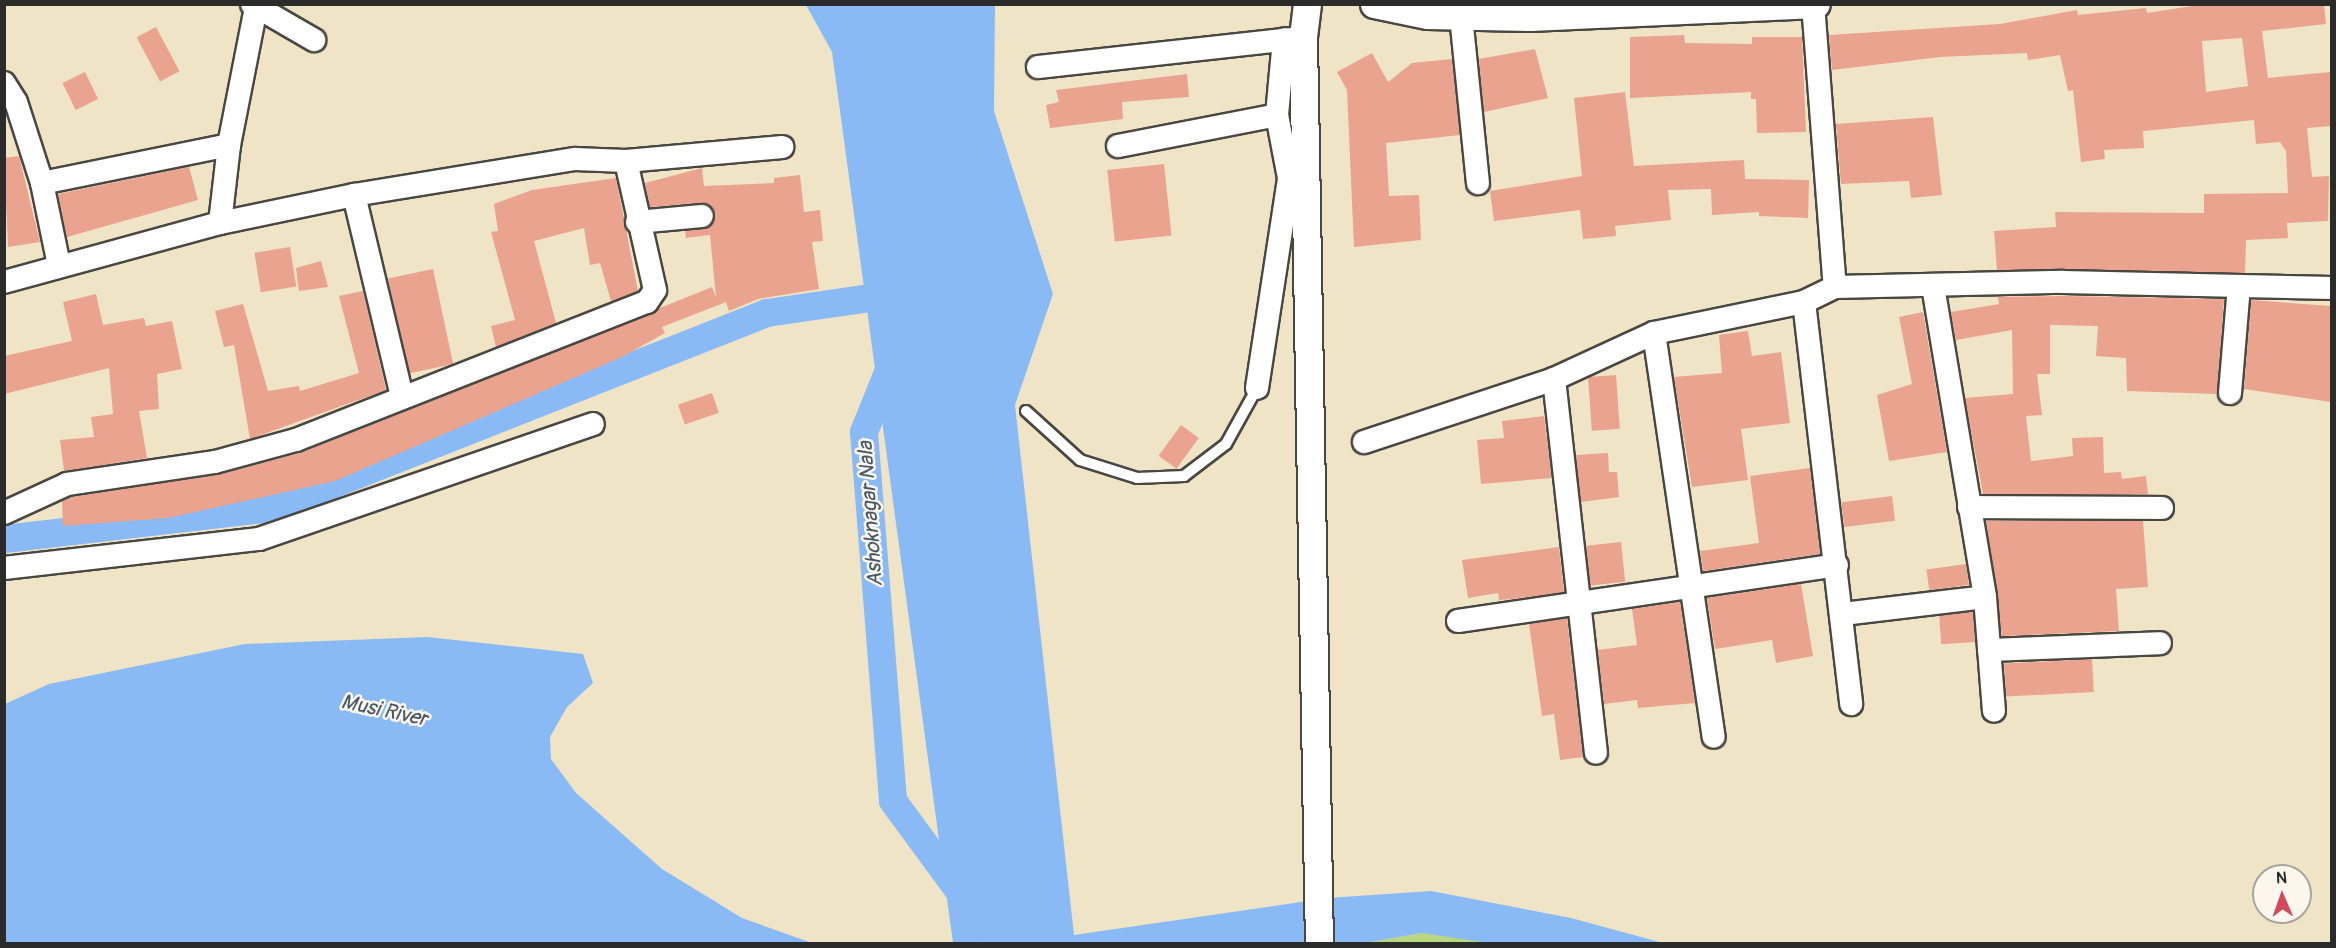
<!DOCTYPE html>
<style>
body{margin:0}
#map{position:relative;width:2336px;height:948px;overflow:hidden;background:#f0e4c7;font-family:Pangolin,sans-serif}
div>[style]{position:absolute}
.green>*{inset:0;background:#b8d77e}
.water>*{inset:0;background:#89baf5}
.canal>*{height:28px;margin:-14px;padding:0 14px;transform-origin:14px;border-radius:14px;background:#89baf5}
.building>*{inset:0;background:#e9a38e;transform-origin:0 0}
.roads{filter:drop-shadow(2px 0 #494742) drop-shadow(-2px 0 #494742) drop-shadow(0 2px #494742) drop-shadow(0 -2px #494742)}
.service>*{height:10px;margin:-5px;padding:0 5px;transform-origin:5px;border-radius:5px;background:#fff}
.minor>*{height:22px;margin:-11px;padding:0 11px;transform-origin:11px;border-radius:11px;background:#fff}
.tertiary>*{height:27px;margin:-13.5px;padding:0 13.5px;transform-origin:13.5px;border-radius:13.5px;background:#fff}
span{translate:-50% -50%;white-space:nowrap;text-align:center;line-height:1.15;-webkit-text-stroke:5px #fbf7ec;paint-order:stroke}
.water-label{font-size:21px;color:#475668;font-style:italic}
.frame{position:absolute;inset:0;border:6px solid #2b2b2b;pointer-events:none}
.north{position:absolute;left:2252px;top:864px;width:60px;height:60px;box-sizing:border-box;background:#fbf7ec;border:2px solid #a8a59f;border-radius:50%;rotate:358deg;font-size:16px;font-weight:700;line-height:24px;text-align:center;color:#2b2b2b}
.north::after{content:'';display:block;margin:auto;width:21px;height:27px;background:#d1495b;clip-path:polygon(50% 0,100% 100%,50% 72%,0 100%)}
</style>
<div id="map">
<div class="green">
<i style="clip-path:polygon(1422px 933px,1456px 934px,1495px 943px,1359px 944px)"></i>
</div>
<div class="water">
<i style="clip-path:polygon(806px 5px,995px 5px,994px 111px,1053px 294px,1015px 405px,1074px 935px,1328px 898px,1431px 891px,1571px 918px,1663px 943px,1495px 944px,1422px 933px,1359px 944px,953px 943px,832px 52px)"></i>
<i style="clip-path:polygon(427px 637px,583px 654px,593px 683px,567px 707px,550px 737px,551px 759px,576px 793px,662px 869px,742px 918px,812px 943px,5px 943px,5px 704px,49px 684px,245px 644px)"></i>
</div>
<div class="canal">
<i style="left:893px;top:360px;width:78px;rotate:111.9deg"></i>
<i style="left:864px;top:432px;width:370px;rotate:85.5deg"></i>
<i style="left:893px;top:801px;width:177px;rotate:53.7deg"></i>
<i style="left:4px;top:539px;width:271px;rotate:-6.6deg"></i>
<i style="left:273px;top:508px;width:531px;rotate:-21.54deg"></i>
<i style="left:767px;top:313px;width:138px;rotate:-8.3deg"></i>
</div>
<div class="building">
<i style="clip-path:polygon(evenodd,2205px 4px,2324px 4px,2326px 24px,2262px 31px,2268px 78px,2331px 72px,2331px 126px,2307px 128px,2312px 177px,2329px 176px,2328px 221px,2287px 223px,2288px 238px,2246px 240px,2245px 273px,1997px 270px,1994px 231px,2056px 227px,2055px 212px,2204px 213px,2204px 194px,2288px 193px,2286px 151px,2280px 142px,2256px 144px,2254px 120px,2143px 131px,2144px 148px,2104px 150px,2105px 159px,2081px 162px,2073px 90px,2068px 91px,2060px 55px,2028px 60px,2027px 53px,1940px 57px,1832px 70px,1829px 35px,2000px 24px,2077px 10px,2078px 15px,2146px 8px,2147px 13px,2205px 4px,2242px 38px,2248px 86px,2206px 92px,2202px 41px,2242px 38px)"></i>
<i style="left:156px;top:27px;width:50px;height:22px;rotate:62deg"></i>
<i style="clip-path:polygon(1684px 35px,1685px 43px,1752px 44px,1752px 37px,1802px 37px,1806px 132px,1757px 133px,1756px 99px,1751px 99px,1751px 92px,1630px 98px,1630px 37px)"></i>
<i style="clip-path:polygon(1535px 49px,1548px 98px,1484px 112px,1479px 59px)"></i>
<i style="clip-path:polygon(1372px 53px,1388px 82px,1412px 63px,1452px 59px,1460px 135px,1386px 143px,1389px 196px,1419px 195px,1421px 240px,1354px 247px,1347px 90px,1337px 72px)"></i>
<i style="left:85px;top:72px;width:30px;height:25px;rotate:64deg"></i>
<i style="clip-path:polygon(1187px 74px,1189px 97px,1122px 102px,1123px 119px,1050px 128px,1046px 105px,1059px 102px,1056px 90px)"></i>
<i style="clip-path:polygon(1625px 92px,1634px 166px,1744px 160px,1745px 179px,1809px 180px,1808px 218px,1759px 216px,1759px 212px,1712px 215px,1711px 189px,1668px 190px,1671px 220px,1615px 226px,1616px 236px,1583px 239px,1580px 210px,1494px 221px,1490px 191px,1582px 176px,1574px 98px)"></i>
<i style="clip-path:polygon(1933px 117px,1942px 195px,1911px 198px,1909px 181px,1841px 184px,1836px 124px)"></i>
<i style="clip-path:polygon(19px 156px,40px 242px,8px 247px,4px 158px)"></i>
<i style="left:1164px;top:164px;width:72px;height:57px;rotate:84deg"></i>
<i style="clip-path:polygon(189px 167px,198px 200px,67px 237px,58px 194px)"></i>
<i style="clip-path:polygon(702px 168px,704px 186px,774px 183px,774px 178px,800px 175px,804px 212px,820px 210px,823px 241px,812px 242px,819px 289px,758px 299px,729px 311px,726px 302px,662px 327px,665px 333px,622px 357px,335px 481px,168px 518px,63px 526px,62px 501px,71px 497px,217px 475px,300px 453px,712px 287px,716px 297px,710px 235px,686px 238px,685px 231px,710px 227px,713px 209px,701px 203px,650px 207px,645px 183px)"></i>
<i style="clip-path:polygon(616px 178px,638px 291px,611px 301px,600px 263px,590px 265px,584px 228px,534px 241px,556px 323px,496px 347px,491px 326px,515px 320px,491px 232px,498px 231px,494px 204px,532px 190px)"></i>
<i style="left:290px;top:247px;width:40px;height:36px;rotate:81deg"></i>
<i style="clip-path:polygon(321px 261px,328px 287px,299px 291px,296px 268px)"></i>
<i style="left:433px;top:269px;width:97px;height:46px;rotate:78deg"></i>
<i style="clip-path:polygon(363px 291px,386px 390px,250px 439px,234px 345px,224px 347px,215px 311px,243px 304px,268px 391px,299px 386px,300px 391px,359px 373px,339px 296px)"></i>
<i style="clip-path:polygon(96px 294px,103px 325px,144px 318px,146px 326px,172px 321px,182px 369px,157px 374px,159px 409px,139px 411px,147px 458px,64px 471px,60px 440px,94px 437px,91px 417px,113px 414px,109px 368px,4px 394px,4px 356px,72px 341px,63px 302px)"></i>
<i style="clip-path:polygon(2063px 296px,2224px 299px,2217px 394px,2127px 391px,2126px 358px,2096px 356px,2098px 326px,2050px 325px,2050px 374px,2037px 374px,2042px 415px,2026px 416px,2031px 461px,2073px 456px,2072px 438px,2103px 437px,2104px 473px,2121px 472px,2122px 479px,2146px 476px,2148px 494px,1983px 494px,1965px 398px,2013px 394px,2012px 330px,1956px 340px,1951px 312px,1999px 304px,1998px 297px)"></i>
<i style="clip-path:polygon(2251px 300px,2331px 306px,2331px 402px,2244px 389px)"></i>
<i style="clip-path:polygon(1923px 312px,1947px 452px,1889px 461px,1877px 395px,1912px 384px,1899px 317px)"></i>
<i style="clip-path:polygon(1748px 331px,1752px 356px,1781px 352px,1790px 423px,1741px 429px,1748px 480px,1692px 487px,1674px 377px,1722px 373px,1719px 335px)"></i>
<i style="left:1616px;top:375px;width:54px;height:28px;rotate:86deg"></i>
<i style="left:712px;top:393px;width:21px;height:36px;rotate:71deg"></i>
<i style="clip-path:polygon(1544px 416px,1552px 478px,1481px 484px,1477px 440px,1504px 438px,1502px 421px)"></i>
<i style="left:1181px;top:425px;width:22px;height:38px;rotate:36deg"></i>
<i style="clip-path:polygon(1608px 453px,1609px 472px,1617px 472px,1619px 497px,1581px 502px,1576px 455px)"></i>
<i style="clip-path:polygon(1810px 468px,1820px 554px,1703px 571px,1700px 551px,1759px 543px,1750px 476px)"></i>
<i style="left:1892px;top:496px;width:25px;height:51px;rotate:83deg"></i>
<i style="clip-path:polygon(1986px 521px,2143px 521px,2148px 587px,2116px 589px,2119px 631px,2002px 636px)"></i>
<i style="left:1621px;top:542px;width:40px;height:35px;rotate:84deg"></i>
<i style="clip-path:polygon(1559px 547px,1564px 592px,1512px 599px,1499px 600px,1498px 593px,1468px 598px,1462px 560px)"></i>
<i style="left:1966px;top:564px;width:21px;height:40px;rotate:82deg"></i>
<i style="clip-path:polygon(1801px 584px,1813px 656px,1776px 663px,1772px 640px,1715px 649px,1707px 598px)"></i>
<i style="clip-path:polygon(1680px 602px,1695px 703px,1638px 708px,1637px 700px,1604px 704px,1598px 650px,1637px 645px,1632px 609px)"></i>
<i style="left:1973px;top:612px;width:30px;height:34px;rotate:86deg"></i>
<i style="clip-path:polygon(1567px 618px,1583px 757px,1560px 760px,1554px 714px,1542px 716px,1529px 624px)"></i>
<i style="left:2092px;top:659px;width:33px;height:88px;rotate:87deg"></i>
</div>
<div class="roads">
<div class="service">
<i style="left:1026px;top:411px;width:73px;rotate:42.2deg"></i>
<i style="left:1080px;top:460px;width:60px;rotate:17.5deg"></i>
<i style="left:1137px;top:478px;width:47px;rotate:-2.4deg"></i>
<i style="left:1184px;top:476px;width:53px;rotate:-37.3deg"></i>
<i style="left:1226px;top:444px;width:64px;rotate:-61deg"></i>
</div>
<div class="minor">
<i style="left:252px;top:4px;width:72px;rotate:30.1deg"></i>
<i style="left:1813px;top:4px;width:284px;rotate:85.6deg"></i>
<i style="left:1461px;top:16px;width:168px;rotate:84.2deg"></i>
<i style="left:1038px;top:67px;width:263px;rotate:-6.3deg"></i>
<i style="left:4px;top:83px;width:22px;rotate:58deg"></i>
<i style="left:16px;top:102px;width:85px;rotate:72.2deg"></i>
<i style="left:42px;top:183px;width:84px;rotate:78.3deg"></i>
<i style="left:1118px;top:146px;width:162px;rotate:-11deg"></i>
<i style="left:42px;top:183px;width:191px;rotate:-11.5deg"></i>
<i style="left:354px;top:195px;width:208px;rotate:76.6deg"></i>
<i style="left:637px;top:222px;width:65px;rotate:-5.3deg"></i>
<i style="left:220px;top:223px;width:79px;rotate:-83.4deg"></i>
<i style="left:229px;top:145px;width:140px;rotate:-78.9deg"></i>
<i style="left:4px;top:282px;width:224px;rotate:-15.3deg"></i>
<i style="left:220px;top:223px;width:137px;rotate:-11.8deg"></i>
<i style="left:354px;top:195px;width:224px;rotate:-9.3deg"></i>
<i style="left:575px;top:159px;width:51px;rotate:2.2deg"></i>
<i style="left:626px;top:161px;width:157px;rotate:-5.1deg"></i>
<i style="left:1933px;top:286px;width:315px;rotate:80.5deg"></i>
<i style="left:1985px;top:597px;width:114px;rotate:85.5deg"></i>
<i style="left:1804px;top:302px;width:405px;rotate:83.3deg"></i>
<i style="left:1654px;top:333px;width:408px;rotate:81.6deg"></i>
<i style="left:1554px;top:379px;width:376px;rotate:83.6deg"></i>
<i style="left:1257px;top:388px;width:212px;rotate:-81.3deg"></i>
<i style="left:1289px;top:178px;width:64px;rotate:-100.8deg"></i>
<i style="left:1277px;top:115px;width:76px;rotate:-84.7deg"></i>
<i style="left:2230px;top:393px;width:107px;rotate:-85.2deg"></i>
<i style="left:1364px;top:442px;width:200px;rotate:-18.3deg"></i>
<i style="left:1554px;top:379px;width:110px;rotate:-24.7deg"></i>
<i style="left:1654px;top:333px;width:153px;rotate:-11.7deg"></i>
<i style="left:1804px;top:302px;width:34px;rotate:-26deg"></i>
<i style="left:1835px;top:287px;width:228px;rotate:-1.3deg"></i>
<i style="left:2063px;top:282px;width:269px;rotate:1.3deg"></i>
<i style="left:1969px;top:507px;width:193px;rotate:0.3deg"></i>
<i style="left:4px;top:513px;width:69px;rotate:-24.7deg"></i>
<i style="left:67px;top:484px;width:150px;rotate:-8.5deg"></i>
<i style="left:215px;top:462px;width:84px;rotate:-15.2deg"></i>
<i style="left:296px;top:440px;width:377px;rotate:-21.5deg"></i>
<i style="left:647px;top:302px;width:14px;rotate:-56deg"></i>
<i style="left:655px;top:290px;width:132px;rotate:-102.7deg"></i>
<i style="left:4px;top:568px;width:257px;rotate:-6.5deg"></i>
<i style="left:259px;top:539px;width:353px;rotate:-19deg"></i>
<i style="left:1843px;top:614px;width:143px;rotate:-6.8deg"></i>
<i style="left:1458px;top:621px;width:383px;rotate:-8.4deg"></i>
<i style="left:1989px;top:650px;width:171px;rotate:-2.3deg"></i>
</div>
<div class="tertiary">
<i style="left:1307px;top:4px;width:34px;rotate:97deg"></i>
<i style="left:1303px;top:38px;width:906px;rotate:88.99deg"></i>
<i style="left:1374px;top:4px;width:54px;rotate:11.7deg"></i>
<i style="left:1427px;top:15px;width:103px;rotate:1.1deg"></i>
<i style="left:1530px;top:17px;width:286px;rotate:-2.6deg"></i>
</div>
</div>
<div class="water-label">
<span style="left:871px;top:514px;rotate:-94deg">Ashoknagar Nala</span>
<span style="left:384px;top:711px;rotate:12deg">Musi River</span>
</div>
<div class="frame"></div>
<div class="north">N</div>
</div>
